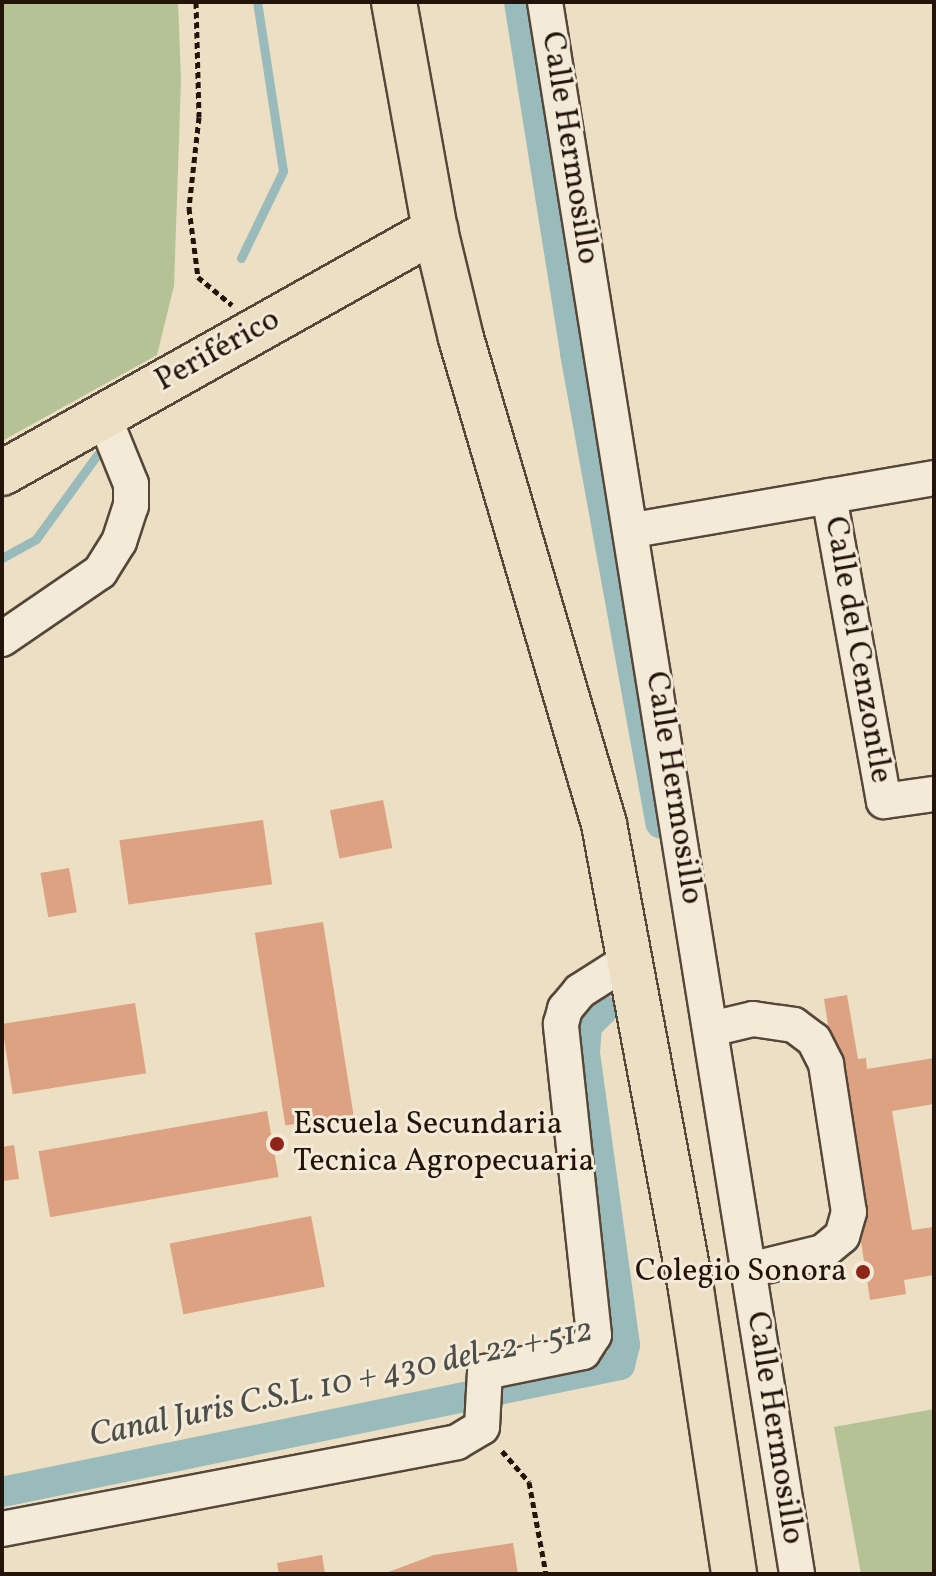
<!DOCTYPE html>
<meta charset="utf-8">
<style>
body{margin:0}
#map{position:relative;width:936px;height:1576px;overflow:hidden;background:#ecdfc3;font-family:Vollkorn,serif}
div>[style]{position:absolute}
.green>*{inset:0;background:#b5c296}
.stream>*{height:9px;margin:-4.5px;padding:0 4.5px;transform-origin:4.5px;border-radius:4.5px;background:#9abbbb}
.canal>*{height:30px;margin:-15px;padding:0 15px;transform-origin:15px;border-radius:15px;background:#9abbbb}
.building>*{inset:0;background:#dca281;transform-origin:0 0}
.path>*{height:5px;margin-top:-2.5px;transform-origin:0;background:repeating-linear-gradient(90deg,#23140b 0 6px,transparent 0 10px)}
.roads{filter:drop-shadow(2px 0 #554739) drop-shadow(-2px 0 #554739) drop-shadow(0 2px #554739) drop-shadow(0 -2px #554739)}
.minor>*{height:34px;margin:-17px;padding:0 17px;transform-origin:17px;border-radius:17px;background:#f3ead8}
.major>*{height:44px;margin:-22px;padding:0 22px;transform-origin:22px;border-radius:22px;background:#ecdfc3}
.dots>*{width:22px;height:22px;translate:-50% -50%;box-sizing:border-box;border:4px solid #f3ead8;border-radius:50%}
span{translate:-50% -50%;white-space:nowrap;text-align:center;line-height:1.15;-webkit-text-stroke:6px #f3ead8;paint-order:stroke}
.street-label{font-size:32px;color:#23140b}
.poi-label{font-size:32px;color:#23140b}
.left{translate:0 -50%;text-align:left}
.right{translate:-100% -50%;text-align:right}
.water-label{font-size:34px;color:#4d4e49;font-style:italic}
.frame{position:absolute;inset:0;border:4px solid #23140b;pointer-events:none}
</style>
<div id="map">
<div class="green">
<i style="clip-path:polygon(2px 2px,178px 2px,181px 80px,174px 286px,157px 355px,2px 441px)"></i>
<i style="clip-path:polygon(934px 1409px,934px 1574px,861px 1574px,834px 1427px)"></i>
</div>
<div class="stream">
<i style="left:241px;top:258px;width:97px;rotate:-64.2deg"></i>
<i style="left:283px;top:171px;width:171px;rotate:-98.7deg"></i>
<i style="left:2px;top:558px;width:39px;rotate:-29deg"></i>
<i style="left:36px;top:539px;width:104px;rotate:-54deg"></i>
</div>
<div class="canal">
<i style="left:519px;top:2px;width:355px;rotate:80.9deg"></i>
<i style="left:575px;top:353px;width:478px;rotate:79.7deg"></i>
<i style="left:2px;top:1492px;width:631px;rotate:-11.61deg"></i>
<i style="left:620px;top:1365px;width:21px;rotate:-76deg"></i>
<i style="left:625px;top:1345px;width:295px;rotate:-97.8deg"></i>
<i style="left:585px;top:1053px;width:27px;rotate:-86deg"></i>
<i style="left:587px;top:1026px;width:23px;rotate:-45deg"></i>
</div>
<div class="building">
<i style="left:383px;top:800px;width:49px;height:54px;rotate:79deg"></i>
<i style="left:263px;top:820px;width:65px;height:145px;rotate:82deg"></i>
<i style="left:69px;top:868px;width:45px;height:29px;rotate:80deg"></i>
<i style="left:323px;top:922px;width:195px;height:69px;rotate:81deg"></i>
<i style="clip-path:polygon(847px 995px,858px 1059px,866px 1058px,867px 1069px,934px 1058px,934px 1104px,892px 1111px,912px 1230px,934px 1227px,934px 1275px,904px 1280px,906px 1294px,870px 1300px,824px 999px)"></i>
<i style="left:135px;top:1003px;width:71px;height:135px;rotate:81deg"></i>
<i style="left:267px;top:1111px;width:67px;height:232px;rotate:80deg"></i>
<i style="clip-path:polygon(14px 1145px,19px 1179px,2px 1181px,2px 1147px)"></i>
<i style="left:311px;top:1216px;width:72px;height:144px;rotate:79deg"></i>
<i style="clip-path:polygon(513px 1543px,518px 1574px,383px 1574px,434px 1555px)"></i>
<i style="clip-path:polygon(322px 1555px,325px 1574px,279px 1574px,277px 1563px)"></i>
</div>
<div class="path">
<i style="left:196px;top:2px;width:115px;rotate:88.5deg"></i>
<i style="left:199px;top:117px;width:92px;rotate:96.3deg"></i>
<i style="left:189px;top:208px;width:70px;rotate:82.6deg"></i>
<i style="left:198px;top:277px;width:44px;rotate:39.5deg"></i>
<i style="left:502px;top:1451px;width:41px;rotate:48.9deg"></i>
<i style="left:529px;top:1482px;width:94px;rotate:79.5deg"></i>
</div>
<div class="roads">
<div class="minor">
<i style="left:545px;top:2px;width:1592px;rotate:80.89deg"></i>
<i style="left:829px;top:496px;width:310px;rotate:79.8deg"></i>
<i style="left:884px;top:801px;width:50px;rotate:-8deg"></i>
<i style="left:633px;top:530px;width:305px;rotate:-9.8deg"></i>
<i style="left:2px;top:639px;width:119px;rotate:-34.4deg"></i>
<i style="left:100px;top:572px;width:36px;rotate:-58deg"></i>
<i style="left:119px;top:542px;width:38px;rotate:-72deg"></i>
<i style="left:131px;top:506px;width:22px;rotate:-90deg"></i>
<i style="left:131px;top:484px;width:74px;rotate:-112.1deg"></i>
<i style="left:711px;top:1029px;width:43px;rotate:-13.4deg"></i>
<i style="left:753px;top:1019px;width:41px;rotate:8.3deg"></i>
<i style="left:794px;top:1025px;width:25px;rotate:37deg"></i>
<i style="left:814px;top:1040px;width:27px;rotate:63deg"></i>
<i style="left:826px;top:1064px;width:150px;rotate:81.2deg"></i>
<i style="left:849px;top:1212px;width:25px;rotate:106deg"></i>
<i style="left:842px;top:1236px;width:25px;rotate:140deg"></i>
<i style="left:823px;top:1252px;width:76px;rotate:166.3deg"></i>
<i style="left:2px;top:1529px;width:463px;rotate:-10.8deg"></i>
<i style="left:457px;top:1442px;width:29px;rotate:-31deg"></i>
<i style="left:482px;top:1427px;width:55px;rotate:-86.9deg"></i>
<i style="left:485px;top:1372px;width:100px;rotate:-11.5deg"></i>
<i style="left:583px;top:1352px;width:20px;rotate:-57deg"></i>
<i style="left:594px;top:1335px;width:313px;rotate:-96.1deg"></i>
<i style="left:561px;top:1024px;width:16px;rotate:-75deg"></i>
<i style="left:565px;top:1009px;width:23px;rotate:-50deg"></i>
<i style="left:580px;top:991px;width:62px;rotate:-32.4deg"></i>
</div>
<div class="major">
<i style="left:394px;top:2px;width:232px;rotate:79.8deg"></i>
<i style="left:435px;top:230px;width:111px;rotate:76.5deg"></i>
<i style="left:461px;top:338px;width:507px;rotate:73.6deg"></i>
<i style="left:604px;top:824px;width:473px;rotate:79.4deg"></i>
<i style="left:691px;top:1289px;width:288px;rotate:81.4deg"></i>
<i style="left:2px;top:473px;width:497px;rotate:-29.3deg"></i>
</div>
</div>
<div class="dots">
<i style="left:277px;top:1144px;background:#8f2418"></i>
<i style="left:863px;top:1272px;background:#8f2418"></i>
</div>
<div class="street-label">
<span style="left:569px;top:148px;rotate:81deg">Calle Hermosillo</span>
<span style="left:218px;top:351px;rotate:-29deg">Periférico</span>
<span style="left:857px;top:650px;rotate:80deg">Calle del Cenzontle</span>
<span style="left:673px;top:788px;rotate:81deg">Calle Hermosillo</span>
<span style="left:774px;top:1428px;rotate:81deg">Calle Hermosillo</span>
</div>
<div class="poi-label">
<span class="left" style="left:293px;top:1144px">Escuela Secundaria<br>Tecnica Agropecuaria</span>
<span class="right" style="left:847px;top:1272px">Colegio Sonora</span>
</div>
<div class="water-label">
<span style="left:341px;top:1384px;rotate:-12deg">Canal Juris C.S.L. 10 + 430 del 22 + 512</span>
</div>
<div class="frame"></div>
</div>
